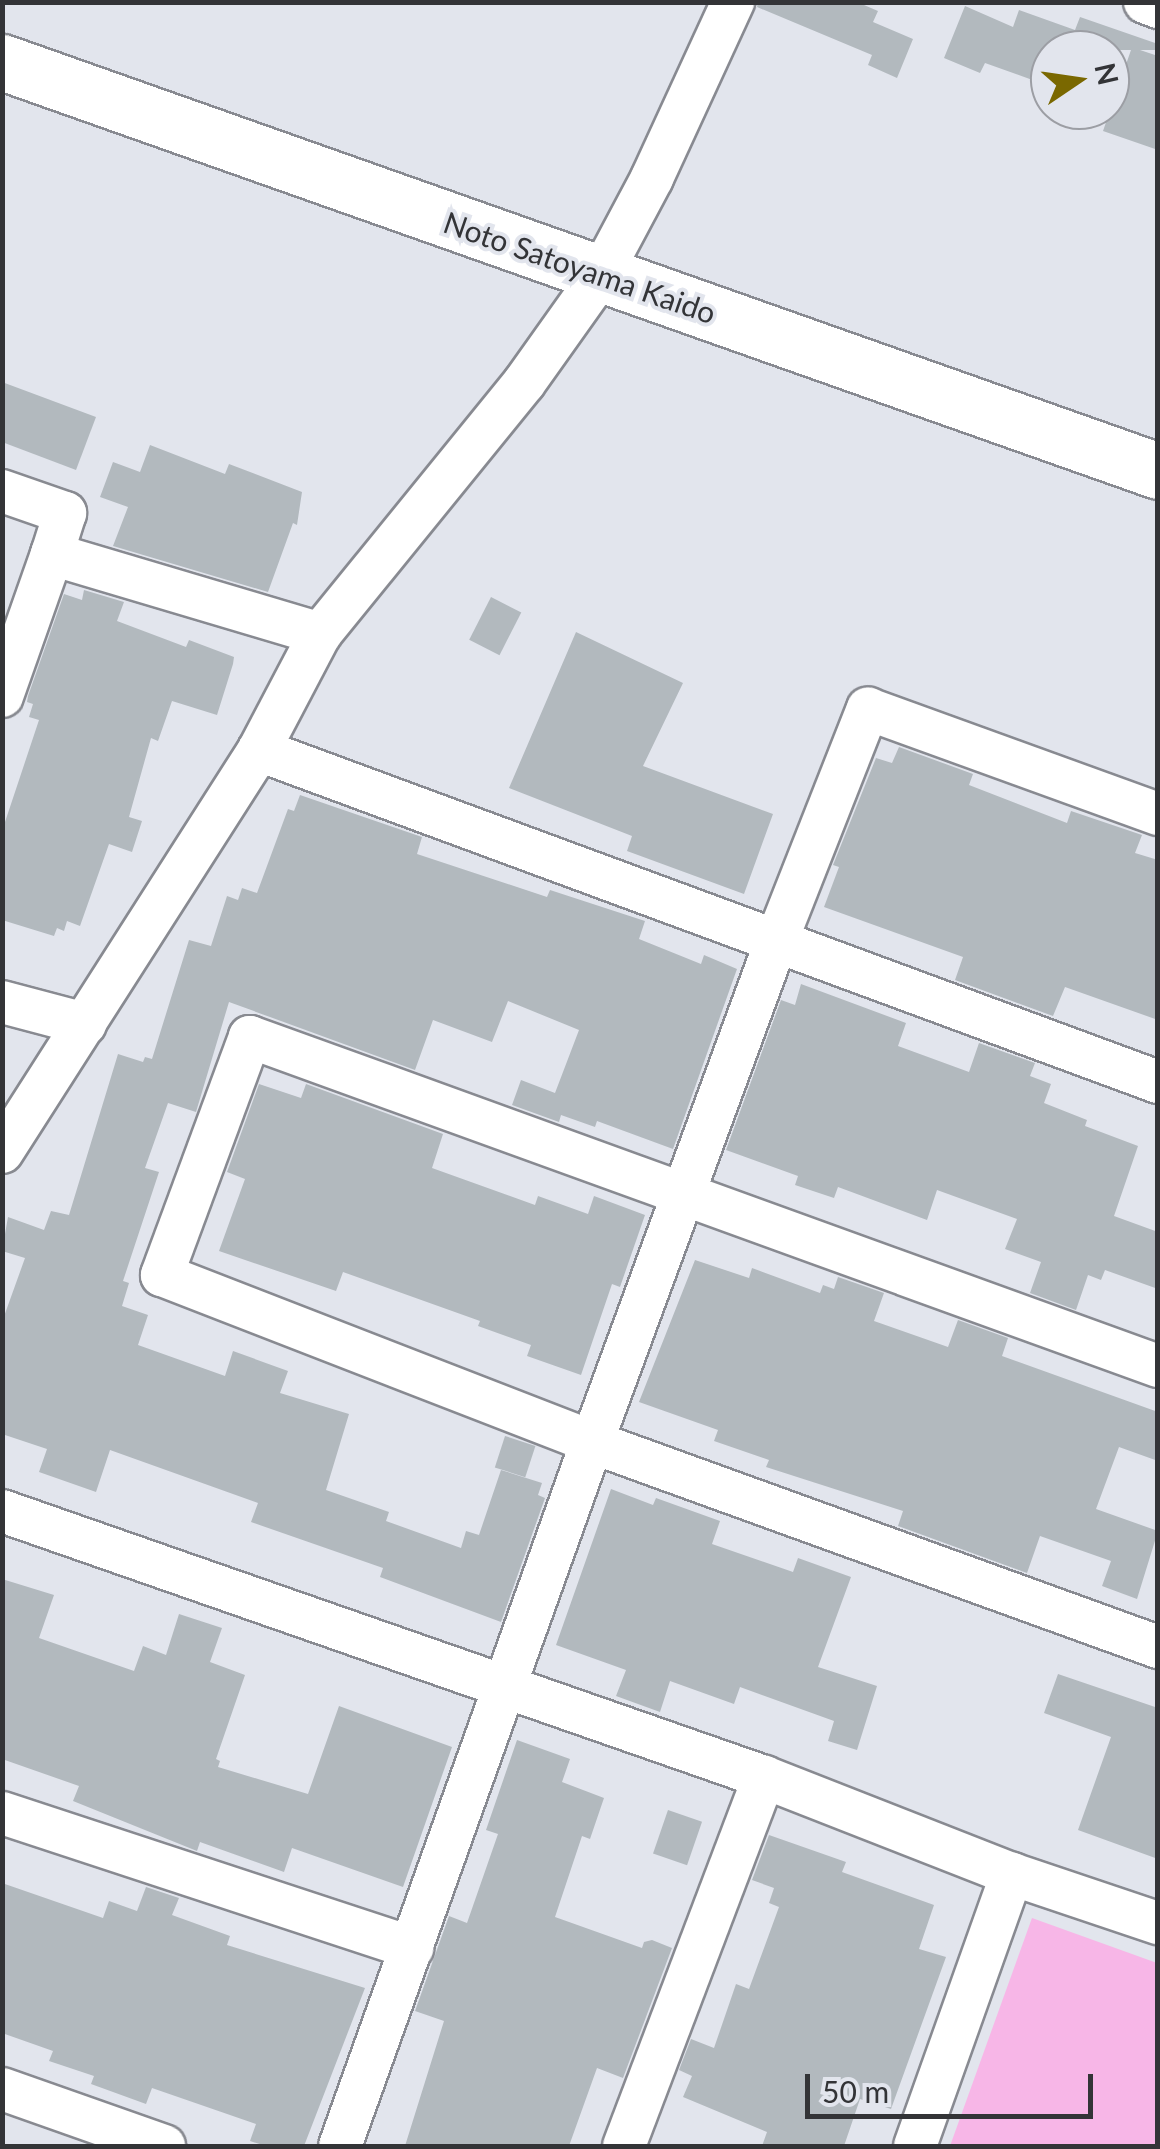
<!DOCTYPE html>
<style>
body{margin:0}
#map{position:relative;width:1160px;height:2149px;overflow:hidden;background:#e2e5ed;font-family:Lato,sans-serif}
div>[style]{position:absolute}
.green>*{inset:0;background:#f7b6e7}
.building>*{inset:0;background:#b2b9be;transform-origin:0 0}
.roads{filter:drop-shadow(2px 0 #888a91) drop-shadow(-2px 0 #888a91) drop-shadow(0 2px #888a91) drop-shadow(0 -2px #888a91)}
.minor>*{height:42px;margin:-21px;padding:0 21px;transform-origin:21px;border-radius:21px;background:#fff}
.major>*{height:55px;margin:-27.5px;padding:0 27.5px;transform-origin:27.5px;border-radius:27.5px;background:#fff}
span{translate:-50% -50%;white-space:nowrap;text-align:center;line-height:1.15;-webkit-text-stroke:8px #e2e5ed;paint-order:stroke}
.street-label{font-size:30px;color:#333437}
.frame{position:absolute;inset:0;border:5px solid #333437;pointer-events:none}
.north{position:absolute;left:1030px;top:30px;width:100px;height:100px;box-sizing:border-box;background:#e2e5ed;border:2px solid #9c9ea4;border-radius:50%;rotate:77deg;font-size:28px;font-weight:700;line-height:40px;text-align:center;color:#333437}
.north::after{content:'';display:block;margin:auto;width:35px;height:45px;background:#7a6800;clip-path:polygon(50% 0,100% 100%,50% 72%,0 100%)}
.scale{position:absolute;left:805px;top:2074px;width:288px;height:45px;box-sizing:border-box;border:5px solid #333437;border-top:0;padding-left:12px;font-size:30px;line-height:35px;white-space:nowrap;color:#333437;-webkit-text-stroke:8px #e2e5ed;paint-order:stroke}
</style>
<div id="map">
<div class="green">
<i style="clip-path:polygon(1032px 1918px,1157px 1963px,1157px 2146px,950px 2146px)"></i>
</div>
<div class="building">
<i style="clip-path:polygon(758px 2px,857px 2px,878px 11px,873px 22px,913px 39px,897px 78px,868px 65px,872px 55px,757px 7px)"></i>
<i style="clip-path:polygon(965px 6px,1013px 27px,1019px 10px,1075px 30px,1080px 17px,1158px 44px,1158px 50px,1140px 50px,1158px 56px,1158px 150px,1103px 131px,1131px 50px,1049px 50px,1038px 82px,985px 63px,980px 73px,944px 58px)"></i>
<i style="clip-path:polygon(2px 382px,96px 417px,76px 470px,2px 442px)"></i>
<i style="clip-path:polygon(150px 445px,225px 474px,229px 464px,302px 492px,297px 525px,293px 523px,268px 592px,113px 546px,128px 507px,100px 497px,113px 462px,140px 472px)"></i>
<i style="clip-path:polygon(84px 590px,124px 602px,117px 621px,186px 647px,189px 640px,234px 657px,233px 664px,217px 715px,172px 701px,158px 741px,151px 738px,129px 817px,142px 821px,132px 852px,109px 844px,80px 926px,67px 921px,64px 931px,57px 928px,54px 936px,2px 920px,2px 831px,39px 720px,29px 717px,33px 704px,27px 702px,28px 696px,64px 594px,82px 600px)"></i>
<i style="left:491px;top:597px;width:34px;height:48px;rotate:27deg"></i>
<i style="clip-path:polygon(576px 632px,683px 683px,643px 766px,773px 814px,744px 894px,627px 851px,632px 836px,509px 788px)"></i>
<i style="clip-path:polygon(899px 747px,973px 774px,969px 785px,1067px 823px,1071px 811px,1142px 835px,1135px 853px,1158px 860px,1158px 1020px,1065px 987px,1053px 1016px,955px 980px,963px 957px,824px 907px,839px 867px,833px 865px,876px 758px,892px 763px)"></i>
<i style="clip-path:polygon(300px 795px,422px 837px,417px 854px,547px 897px,550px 890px,645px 921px,639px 939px,701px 964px,704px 955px,737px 969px,673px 1149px,597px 1121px,595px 1127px,561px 1115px,559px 1122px,512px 1105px,521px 1080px,555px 1093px,579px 1030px,508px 1001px,492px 1042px,433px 1020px,415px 1070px,229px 1002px,196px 1112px,168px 1103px,145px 1168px,159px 1172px,123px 1281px,129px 1283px,122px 1306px,148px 1315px,138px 1345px,225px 1376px,233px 1351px,288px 1371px,280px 1393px,349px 1414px,326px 1490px,389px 1512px,386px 1521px,461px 1548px,466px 1531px,479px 1535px,501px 1470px,542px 1483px,538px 1495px,545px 1498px,501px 1622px,380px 1577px,383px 1568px,251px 1522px,258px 1503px,110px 1450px,96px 1492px,39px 1472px,47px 1449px,2px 1434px,2px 1322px,25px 1258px,2px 1251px,8px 1217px,44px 1230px,51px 1211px,69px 1215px,118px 1054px,143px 1062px,145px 1057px,152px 1059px,189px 940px,211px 946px,227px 896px,238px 900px,242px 888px,257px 893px,288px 809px,294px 811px)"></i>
<i style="clip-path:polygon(801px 984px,906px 1023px,898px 1046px,969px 1072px,979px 1043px,1035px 1063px,1030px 1076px,1051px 1084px,1044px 1103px,1087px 1120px,1085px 1126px,1138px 1146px,1114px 1216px,1158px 1232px,1158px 1289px,1105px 1270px,1101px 1280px,1088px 1275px,1076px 1310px,1030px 1293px,1041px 1262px,1005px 1249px,1017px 1219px,937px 1190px,927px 1220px,838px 1187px,834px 1198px,795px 1185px,798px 1176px,726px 1150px,781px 1000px,795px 1005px)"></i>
<i style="clip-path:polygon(259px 1084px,301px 1098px,306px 1084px,443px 1134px,432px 1168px,535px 1205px,538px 1196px,588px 1214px,594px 1196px,645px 1215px,620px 1287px,612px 1284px,581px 1375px,527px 1356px,531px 1345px,478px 1326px,480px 1321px,343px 1272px,336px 1291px,219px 1251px,245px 1179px,227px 1172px)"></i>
<i style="clip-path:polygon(695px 1260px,749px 1278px,752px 1268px,820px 1293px,823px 1285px,834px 1289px,838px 1277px,884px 1293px,874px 1321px,948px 1347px,958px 1320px,1008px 1338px,1002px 1356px,1158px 1412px,1158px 1461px,1119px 1447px,1096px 1509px,1158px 1531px,1137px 1599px,1102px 1586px,1111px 1561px,1040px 1536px,1027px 1573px,898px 1526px,903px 1511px,766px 1467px,769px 1460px,714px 1441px,718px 1430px,639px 1402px)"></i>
<i style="left:505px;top:1436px;width:32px;height:33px;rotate:18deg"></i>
<i style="clip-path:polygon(611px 1489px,653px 1505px,656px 1498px,720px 1521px,712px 1544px,793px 1572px,798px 1558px,851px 1577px,818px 1667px,877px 1686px,857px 1750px,828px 1741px,834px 1721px,740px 1687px,734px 1704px,670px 1681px,660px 1712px,616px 1696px,626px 1670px,556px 1645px)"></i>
<i style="clip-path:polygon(2px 1579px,54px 1595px,39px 1638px,134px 1671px,143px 1646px,166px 1655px,179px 1614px,222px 1628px,210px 1662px,245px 1675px,216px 1759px,220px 1761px,218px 1767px,308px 1794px,339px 1706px,452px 1747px,403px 1887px,292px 1848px,284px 1872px,200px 1842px,197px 1851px,73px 1801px,79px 1786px,2px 1759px)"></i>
<i style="clip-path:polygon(1058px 1674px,1158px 1708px,1158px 1859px,1078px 1830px,1111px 1737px,1044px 1713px)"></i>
<i style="clip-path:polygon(517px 1740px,570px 1759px,562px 1782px,604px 1798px,590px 1839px,582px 1836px,555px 1917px,642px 1948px,644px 1942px,652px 1940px,672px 1948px,623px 2078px,597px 2068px,569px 2146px,405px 2146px,444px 2021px,415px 2011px,449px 1916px,467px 1923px,498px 1834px,486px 1830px)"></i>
<i style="left:668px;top:1810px;width:36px;height:46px;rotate:19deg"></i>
<i style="clip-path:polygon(769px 1835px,846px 1862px,842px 1872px,934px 1905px,919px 1949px,946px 1957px,891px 2109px,860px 2099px,844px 2146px,762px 2146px,767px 2132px,683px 2097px,692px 2076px,679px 2070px,691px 2039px,714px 2048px,736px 1984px,749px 1989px,779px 1907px,769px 1903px,774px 1888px,752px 1880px)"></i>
<i style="clip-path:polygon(2px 1883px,103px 1918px,109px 1901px,137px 1911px,146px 1887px,179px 1898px,172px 1915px,230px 1936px,227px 1945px,365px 1988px,304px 2146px,266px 2146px,250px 2141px,256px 2124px,152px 2088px,146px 2104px,91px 2084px,94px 2076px,49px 2061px,53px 2051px,2px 2033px)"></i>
</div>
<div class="roads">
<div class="minor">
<i style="left:1145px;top:2px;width:14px;rotate:21deg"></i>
<i style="left:2px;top:491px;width:67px;rotate:19.2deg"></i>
<i style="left:65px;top:513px;width:43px;rotate:107.6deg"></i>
<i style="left:52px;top:554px;width:280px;rotate:16.6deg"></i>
<i style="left:2px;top:696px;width:151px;rotate:-70.6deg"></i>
<i style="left:259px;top:750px;width:958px;rotate:20.27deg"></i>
<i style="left:2px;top:1002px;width:86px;rotate:14.8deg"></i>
<i style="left:2px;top:1152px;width:477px;rotate:-57.4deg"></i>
<i style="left:259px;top:750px;width:131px;rotate:-62.3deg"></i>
<i style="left:320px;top:634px;width:323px;rotate:-50.9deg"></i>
<i style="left:524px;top:383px;width:131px;rotate:-54.6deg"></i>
<i style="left:600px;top:276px;width:111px;rotate:-62deg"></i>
<i style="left:652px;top:178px;width:194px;rotate:-65.3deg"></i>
<i style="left:1158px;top:1366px;width:966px;rotate:-160.08deg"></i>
<i style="left:250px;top:1037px;width:254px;rotate:110.3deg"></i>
<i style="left:162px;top:1275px;width:461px;rotate:21.2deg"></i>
<i style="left:592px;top:1442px;width:602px;rotate:19.91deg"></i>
<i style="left:2px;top:1511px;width:807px;rotate:19.24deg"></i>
<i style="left:764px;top:1777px;width:266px;rotate:21.4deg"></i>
<i style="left:1012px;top:1874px;width:154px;rotate:18.6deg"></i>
<i style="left:2px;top:1813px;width:432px;rotate:18.2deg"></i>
<i style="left:2px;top:2089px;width:172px;rotate:19.4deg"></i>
<i style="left:340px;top:2146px;width:748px;rotate:-70.3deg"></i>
<i style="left:592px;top:1442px;width:533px;rotate:-69.8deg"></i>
<i style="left:776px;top:942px;width:251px;rotate:-68.5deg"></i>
<i style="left:868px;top:709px;width:308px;rotate:19.9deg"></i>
<i style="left:624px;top:2146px;width:395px;rotate:-69.2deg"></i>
<i style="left:915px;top:2146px;width:289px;rotate:-70.4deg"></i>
</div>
<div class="major">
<i style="left:2px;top:62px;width:1226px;rotate:19.48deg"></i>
</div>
</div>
<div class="street-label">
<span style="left:580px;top:267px;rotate:19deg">Noto Satoyama Kaido</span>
</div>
<div class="frame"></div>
<div class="north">N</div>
<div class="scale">50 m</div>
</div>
